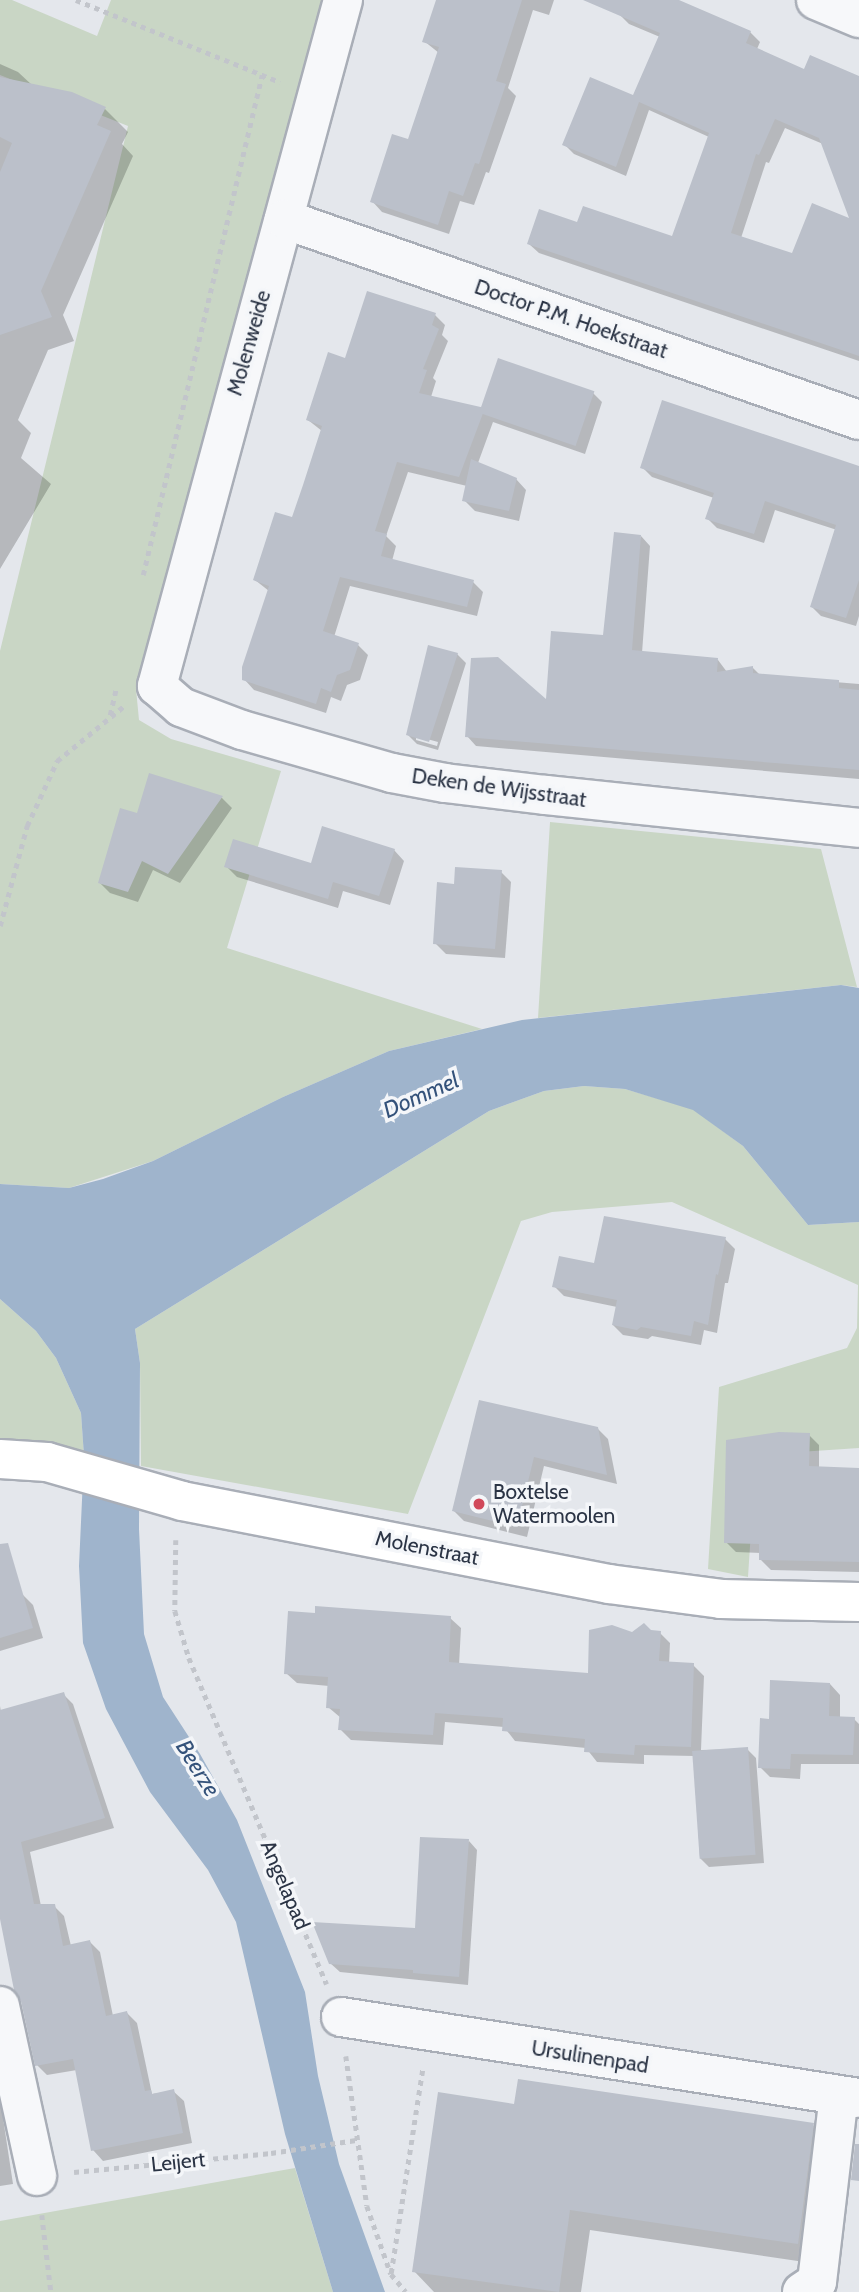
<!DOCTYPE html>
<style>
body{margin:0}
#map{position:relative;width:859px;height:2292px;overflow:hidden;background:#e4e7ec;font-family:Cabin,sans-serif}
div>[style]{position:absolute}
.green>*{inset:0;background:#c9d6c5}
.water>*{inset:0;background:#9fb4cc}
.shadow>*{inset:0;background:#0003}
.building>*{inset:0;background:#bbc0ca;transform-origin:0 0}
.path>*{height:4.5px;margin-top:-2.25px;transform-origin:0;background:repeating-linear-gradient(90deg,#c2c5cb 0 5px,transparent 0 10px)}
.roads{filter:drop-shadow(2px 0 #a9aeb7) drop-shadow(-2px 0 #a9aeb7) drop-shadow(0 2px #a9aeb7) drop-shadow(0 -2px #a9aeb7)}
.street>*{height:38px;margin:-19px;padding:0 19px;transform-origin:19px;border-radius:19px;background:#f7f8fa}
.secondary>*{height:38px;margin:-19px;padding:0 19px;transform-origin:19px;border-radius:19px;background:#fff}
.dots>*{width:19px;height:19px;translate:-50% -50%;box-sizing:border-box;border:4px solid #f4f6f9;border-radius:50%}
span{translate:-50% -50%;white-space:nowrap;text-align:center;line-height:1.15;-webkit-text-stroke:7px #f4f6f9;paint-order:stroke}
.street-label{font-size:21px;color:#2b3445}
.poi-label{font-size:21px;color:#2b3445}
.left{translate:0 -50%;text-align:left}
.water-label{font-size:23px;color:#34527a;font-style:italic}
</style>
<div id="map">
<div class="green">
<i style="clip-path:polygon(0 0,12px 0,97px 36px,111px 0,322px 0,203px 455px,136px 689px,139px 720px,171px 739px,281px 771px,227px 948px,482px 1029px,389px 1051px,283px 1097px,153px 1161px,69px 1188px,0 1184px,0 651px,128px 126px,0 75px)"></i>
<i style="clip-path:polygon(550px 822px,821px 849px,857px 987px,841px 985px,538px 1018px)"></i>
<i style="clip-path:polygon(584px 1086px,625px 1089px,693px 1109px,743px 1146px,808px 1225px,859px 1222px,859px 1448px,756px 1455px,748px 1577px,708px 1569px,719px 1387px,847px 1348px,857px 1328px,858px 1285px,672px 1202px,552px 1212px,521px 1221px,408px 1514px,141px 1466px,140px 1363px,135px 1329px,489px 1111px,544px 1091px)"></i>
<i style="clip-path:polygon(0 1299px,36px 1331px,56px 1358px,81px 1413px,84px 1456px,0 1441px)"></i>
<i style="clip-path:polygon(295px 2168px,333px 2292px,0 2292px,0 2221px)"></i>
</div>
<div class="water">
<i style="clip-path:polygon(841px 985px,859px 988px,859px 1222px,808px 1225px,743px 1146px,693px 1110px,625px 1089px,584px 1086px,544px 1091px,489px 1111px,135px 1329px,140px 1363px,139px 1529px,144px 1634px,163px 1697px,200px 1754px,237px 1820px,305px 1992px,318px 2076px,339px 2164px,385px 2292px,333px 2292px,285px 2134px,236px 1922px,208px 1870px,150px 1792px,106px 1709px,83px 1643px,79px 1566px,84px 1456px,81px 1413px,56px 1358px,36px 1331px,0 1299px,0 1184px,69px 1188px,103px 1179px,153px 1161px,283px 1097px,389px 1051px,522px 1020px)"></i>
</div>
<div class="shadow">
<i style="clip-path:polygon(438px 0,554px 0,549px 15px,533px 10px,508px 88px,516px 96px,489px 173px,486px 172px,474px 205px,460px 201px,449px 234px,382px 212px,372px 201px,409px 141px,439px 53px,424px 41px)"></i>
<i style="clip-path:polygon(evenodd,625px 0,674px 0,750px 32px,760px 42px,757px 49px,805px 72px,859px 78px,859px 361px,539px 253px,529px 244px,578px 224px,673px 238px,709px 137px,649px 110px,626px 176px,574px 154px,564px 144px,634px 98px,660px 37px,629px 24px,619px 14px,625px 0,785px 128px,823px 144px,852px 221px,793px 255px,741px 238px,766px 162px,769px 163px,785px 128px)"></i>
<i style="clip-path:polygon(0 64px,18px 72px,32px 85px,105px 109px,128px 132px,122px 144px,133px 156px,63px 315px,74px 341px,48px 350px,18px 420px,31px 433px,21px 458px,51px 484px,0 569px)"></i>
<i style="clip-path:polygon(435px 315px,445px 325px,442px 335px,448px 341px,433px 378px,436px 381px,431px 397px,486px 412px,499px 360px,593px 393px,602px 402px,585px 454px,493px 422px,478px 463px,516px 479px,526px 490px,519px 521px,475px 511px,464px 500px,467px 486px,408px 472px,386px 536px,396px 546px,392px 561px,473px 582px,483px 592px,477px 616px,350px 586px,334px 637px,358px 645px,368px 655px,360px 680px,347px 685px,341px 701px,331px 697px,326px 713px,254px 690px,244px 679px,269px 591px,255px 580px,293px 519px,322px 431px,308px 420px,346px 360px)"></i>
<i style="clip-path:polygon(642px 467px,859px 468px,859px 616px,856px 626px,821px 616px,812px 607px,837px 530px,775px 510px,764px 543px,717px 528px,707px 518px,714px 498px,652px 477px)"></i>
<i style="clip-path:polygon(641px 536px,650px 546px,642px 653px,718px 660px,727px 672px,753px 668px,761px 676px,859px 684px,859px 779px,476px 746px,467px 736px,547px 703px,605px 637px)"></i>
<i style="clip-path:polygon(evenodd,457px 654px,466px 663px,438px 750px,417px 744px,408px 735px,457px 654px,416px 736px,438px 742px,437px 746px,416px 740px,416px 736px)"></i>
<i style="clip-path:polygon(150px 776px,222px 798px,232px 808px,180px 883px,153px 870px,138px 902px,110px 893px,100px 883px,138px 815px)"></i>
<i style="clip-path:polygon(394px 850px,404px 861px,390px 905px,343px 891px,338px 908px,237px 877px,226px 866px,312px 865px)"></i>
<i style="clip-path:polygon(501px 872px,511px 882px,505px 958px,446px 954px,435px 943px,455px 886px)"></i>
<i style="clip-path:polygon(725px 1239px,735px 1249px,728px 1283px,725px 1283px,717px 1333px,704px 1330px,701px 1345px,652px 1336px,648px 1339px,623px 1335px,613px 1325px,617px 1307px,564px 1296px,554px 1286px,596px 1265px)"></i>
<i style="clip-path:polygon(480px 1402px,597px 1428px,608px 1439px,617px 1484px,544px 1466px,527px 1537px,464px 1521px,454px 1511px)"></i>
<i style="clip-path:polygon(809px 1435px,819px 1445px,819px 1469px,859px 1470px,859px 1572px,771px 1570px,761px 1560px,761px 1553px,736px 1552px,726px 1542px)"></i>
<i style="clip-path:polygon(0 1593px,22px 1594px,33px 1605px,43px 1638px,0 1651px)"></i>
<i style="clip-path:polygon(450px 1618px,461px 1628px,459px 1665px,589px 1675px,632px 1634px,660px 1633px,670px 1643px,669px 1664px,693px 1665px,704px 1676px,701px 1750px,747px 1749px,756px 1758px,764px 1863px,709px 1867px,700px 1858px,694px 1756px,644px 1755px,644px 1764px,597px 1762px,586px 1748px,515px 1741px,504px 1727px,445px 1722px,443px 1745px,351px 1740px,340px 1729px,341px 1718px,328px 1707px,329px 1686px,297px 1683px,286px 1673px)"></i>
<i style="clip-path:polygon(830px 1684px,840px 1695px,840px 1718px,854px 1719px,859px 1724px,859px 1764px,801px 1764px,800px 1779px,770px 1777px,760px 1767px,771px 1720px)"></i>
<i style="clip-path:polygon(63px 1694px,73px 1704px,114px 1828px,30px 1852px,41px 1906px,54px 1906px,64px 1916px,71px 1946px,90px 1942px,100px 1952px,113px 2016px,127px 2013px,137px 2023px,152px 2094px,173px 2091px,184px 2101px,192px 2143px,103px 2161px,93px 2150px,77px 2070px,47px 2075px,37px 2065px,0 1913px,0 1706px,1px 1712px)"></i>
<i style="clip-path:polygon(469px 1841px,477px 1850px,468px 1985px,340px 1972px,330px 1963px,416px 1930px)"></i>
<i style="clip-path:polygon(0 2098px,13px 2184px,0 2186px)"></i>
<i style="clip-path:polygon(516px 2106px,813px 2125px,834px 2145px,818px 2264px,590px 2230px,581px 2292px,434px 2292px,414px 2271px)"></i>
</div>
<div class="building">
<i style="clip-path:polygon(436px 0,522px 0,496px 81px,506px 84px,479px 164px,475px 163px,463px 196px,449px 191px,438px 225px,370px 202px,392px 134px,408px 139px,439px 47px,422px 42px)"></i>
<i style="clip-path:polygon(evenodd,583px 0,679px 0,751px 31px,746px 43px,804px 69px,810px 55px,859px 76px,859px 356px,527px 244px,539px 209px,577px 222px,583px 206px,672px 236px,709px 133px,639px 102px,616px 167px,562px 145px,590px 77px,633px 95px,660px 33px,583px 0,775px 119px,819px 138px,849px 218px,812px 203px,792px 253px,731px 233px,756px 154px,759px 155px,775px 119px)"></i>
<i style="clip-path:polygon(0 77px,72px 92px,106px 107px,97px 125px,111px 131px,41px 291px,52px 317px,0 335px,0 172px,12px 143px,0 137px)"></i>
<i style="clip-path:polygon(367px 291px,436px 313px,432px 325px,439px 329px,423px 369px,427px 370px,419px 393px,485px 408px,459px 477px,397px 462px,375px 531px,387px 534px,381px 556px,474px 580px,467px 607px,340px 577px,323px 631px,359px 643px,350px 670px,337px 675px,331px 692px,321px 688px,316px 704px,242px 680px,242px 667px,269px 586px,253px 580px,275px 512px,292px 517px,303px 485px,322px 426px,306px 420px,328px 352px,345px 358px)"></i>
<i style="left:498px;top:358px;width:102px;height:58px;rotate:19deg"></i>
<i style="clip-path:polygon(662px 400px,859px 466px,859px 580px,846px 618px,810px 607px,836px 525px,765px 501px,754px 534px,705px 519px,714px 493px,640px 468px)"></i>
<i style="clip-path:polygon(471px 459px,517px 478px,509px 511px,462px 501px)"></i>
<i style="clip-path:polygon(614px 532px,641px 535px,632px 650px,718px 658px,717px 672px,753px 666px,753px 673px,839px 680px,839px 688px,859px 690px,859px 770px,465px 737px,471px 658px,498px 657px,546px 699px,551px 631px,603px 635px)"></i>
<i style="clip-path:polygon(428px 645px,458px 653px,429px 742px,406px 735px)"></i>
<i style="clip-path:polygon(149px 773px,223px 796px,168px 874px,142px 861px,128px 892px,98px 883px,120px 808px,137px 813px)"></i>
<i style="clip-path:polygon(322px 826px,395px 849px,379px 896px,333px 882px,328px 899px,224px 867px,233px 839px,311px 863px)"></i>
<i style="clip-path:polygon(455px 867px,502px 870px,495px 949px,433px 944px,437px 882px,454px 884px)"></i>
<i style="clip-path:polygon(604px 1216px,726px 1237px,718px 1275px,716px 1274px,708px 1325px,694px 1321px,691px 1336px,641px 1327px,637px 1330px,612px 1325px,617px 1300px,552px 1287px,559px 1256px,594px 1263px)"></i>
<i style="clip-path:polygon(479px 1400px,598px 1427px,607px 1475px,534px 1457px,517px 1527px,452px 1511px)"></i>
<i style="clip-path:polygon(779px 1432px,810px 1433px,809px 1466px,859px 1468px,859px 1562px,759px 1560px,759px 1544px,724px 1543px,726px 1440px)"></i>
<i style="clip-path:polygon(8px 1543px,33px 1628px,0 1638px,0 1544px)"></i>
<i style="clip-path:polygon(315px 1606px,451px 1616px,449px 1662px,588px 1673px,589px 1630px,612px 1625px,632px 1632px,644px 1623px,651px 1630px,661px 1631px,659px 1661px,694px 1663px,691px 1747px,635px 1745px,634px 1755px,584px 1752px,585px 1739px,502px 1731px,503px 1718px,435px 1713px,433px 1735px,338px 1730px,340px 1709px,326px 1708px,328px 1677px,284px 1674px,288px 1611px,315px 1613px)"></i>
<i style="clip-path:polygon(770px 1680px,830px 1683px,829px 1716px,855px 1717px,853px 1755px,791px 1754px,790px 1769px,758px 1768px,760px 1718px,769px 1719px)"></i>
<i style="clip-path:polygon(64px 1692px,105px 1818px,21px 1842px,34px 1904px,55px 1904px,63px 1946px,90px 1940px,106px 2016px,127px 2011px,145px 2091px,151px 2090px,152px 2094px,174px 2089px,183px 2133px,91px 2151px,73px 2059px,35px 2066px,21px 2001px,14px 1990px,0 1919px,0 1710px)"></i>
<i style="left:748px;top:1747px;width:108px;height:56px;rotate:86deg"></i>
<i style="clip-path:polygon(420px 1837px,469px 1839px,459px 1977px,413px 1973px,413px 1970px,329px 1964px,312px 1922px,415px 1928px)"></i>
<i style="clip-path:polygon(518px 2079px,814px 2123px,798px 2244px,570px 2210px,559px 2292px,412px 2272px,438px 2092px,514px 2104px)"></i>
<i style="clip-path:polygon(855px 2144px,859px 2144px,859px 2181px,851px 2180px)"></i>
</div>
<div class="path">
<i style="left:76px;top:0;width:220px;rotate:21.9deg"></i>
<i style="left:143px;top:575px;width:514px;rotate:-76.61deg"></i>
<i style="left:110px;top:715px;width:27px;rotate:-77deg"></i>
<i style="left:0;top:926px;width:104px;rotate:-74.9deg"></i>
<i style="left:27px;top:826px;width:72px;rotate:-65.2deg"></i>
<i style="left:57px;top:761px;width:87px;rotate:-39.4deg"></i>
<i style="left:176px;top:1540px;width:71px;rotate:90.8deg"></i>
<i style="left:175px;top:1611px;width:49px;rotate:73.4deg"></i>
<i style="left:189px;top:1658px;width:354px;rotate:67.1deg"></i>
<i style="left:346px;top:2056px;width:151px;rotate:82deg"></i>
<i style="left:367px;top:2206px;width:72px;rotate:70.6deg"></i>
<i style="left:391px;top:2274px;width:23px;rotate:50deg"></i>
<i style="left:74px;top:2172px;width:198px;rotate:-5.5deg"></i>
<i style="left:271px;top:2153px;width:86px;rotate:-8.7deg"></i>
<i style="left:42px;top:2215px;width:78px;rotate:83.3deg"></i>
<i style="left:391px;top:2273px;width:208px;rotate:-81.2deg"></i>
</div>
<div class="roads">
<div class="street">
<i style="left:343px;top:0;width:711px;rotate:105.17deg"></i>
<i style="left:157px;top:686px;width:32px;rotate:41deg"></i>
<i style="left:181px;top:707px;width:65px;rotate:20.7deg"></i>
<i style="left:242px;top:730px;width:156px;rotate:16deg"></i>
<i style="left:392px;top:773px;width:54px;rotate:10.7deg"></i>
<i style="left:445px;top:783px;width:102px;rotate:6.8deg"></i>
<i style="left:546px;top:795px;width:315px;rotate:6deg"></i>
<i style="left:816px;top:0;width:47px;rotate:22.7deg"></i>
<i style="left:284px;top:219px;width:609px;rotate:19.27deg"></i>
<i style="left:0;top:2006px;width:174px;rotate:77.7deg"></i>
<i style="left:341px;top:2017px;width:524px;rotate:8.89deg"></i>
<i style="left:802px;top:2292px;width:18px;rotate:-34deg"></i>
<i style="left:817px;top:2282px;width:188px;rotate:-83.3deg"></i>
</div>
<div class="secondary">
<i style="left:0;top:1459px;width:47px;rotate:3.7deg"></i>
<i style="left:47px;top:1462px;width:141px;rotate:16.1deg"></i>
<i style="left:182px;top:1501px;width:435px;rotate:11deg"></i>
<i style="left:609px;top:1584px;width:113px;rotate:7.6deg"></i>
<i style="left:721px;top:1599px;width:138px;rotate:1.2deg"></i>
</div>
</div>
<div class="dots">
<i style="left:479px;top:1504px;background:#d1495b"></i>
</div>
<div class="street-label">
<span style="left:571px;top:319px;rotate:19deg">Doctor P.M. Hoekstraat</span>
<span style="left:249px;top:343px;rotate:-74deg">Molenweide</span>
<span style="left:499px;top:788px;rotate:8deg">Deken de Wijsstraat</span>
<span style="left:427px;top:1548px;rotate:11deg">Molenstraat</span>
<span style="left:285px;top:1885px;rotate:67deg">Angelapad</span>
<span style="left:590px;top:2057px;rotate:9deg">Ursulinenpad</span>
<span style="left:178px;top:2162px;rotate:-6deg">Leijert</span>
</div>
<div class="poi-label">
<span class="left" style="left:493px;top:1504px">Boxtelse<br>Watermoolen</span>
</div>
<div class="water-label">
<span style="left:421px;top:1095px;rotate:-24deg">Dommel</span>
<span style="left:198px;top:1768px;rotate:58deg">Beerze</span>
</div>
</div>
